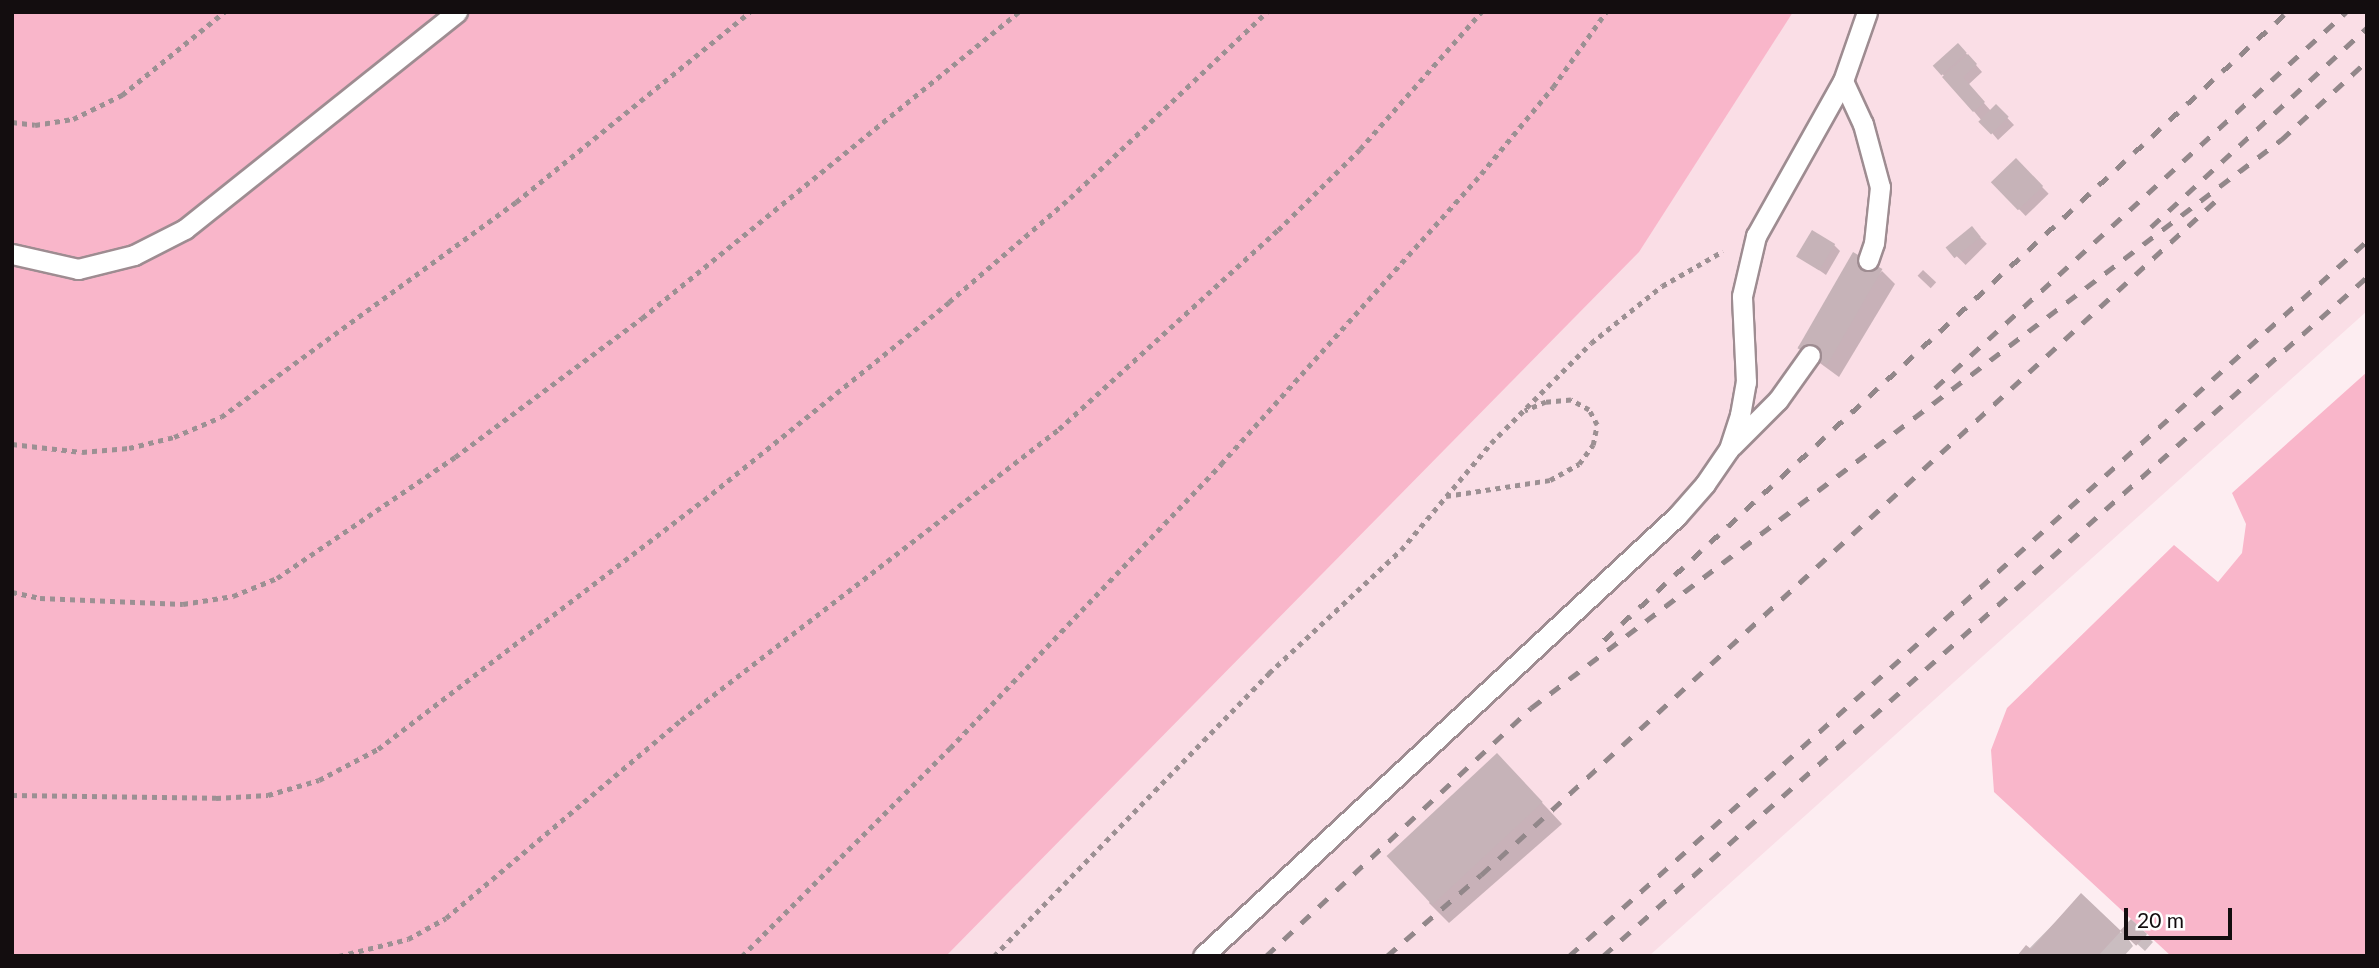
<!DOCTYPE html>
<style>
body{margin:0}
#map{position:relative;width:2379px;height:968px;overflow:hidden;background:#fdedf1;font-family:Lato,sans-serif}
div>[style]{position:absolute}
.built>*{inset:0;background:#fadee6}
.green>*{inset:0;background:#f9b6ca}
.shadow>*{inset:0;background:#0003;transform-origin:0 0}
.building>*{inset:0;background:#c6b3b8;transform-origin:0 0}
.path>*{height:4.5px;margin-top:-2.25px;transform-origin:0;background:repeating-linear-gradient(90deg,#9c9093 0 5px,transparent 0 10px)}
.roads{filter:drop-shadow(2px 0 #9e8c91) drop-shadow(-2px 0 #9e8c91) drop-shadow(0 2px #9e8c91) drop-shadow(0 -2px #9e8c91)}
.service>*{height:19px;margin:-9.5px;padding:0 9.5px;transform-origin:9.5px;border-radius:9.5px;background:#fff}
.rail>*{height:5px;margin-top:-2.5px;transform-origin:0;background:repeating-linear-gradient(90deg,#92878a 0 12px,transparent 0 24px)}
span{translate:-50% -50%;white-space:nowrap;text-align:center;line-height:1.15;-webkit-text-stroke:7px #fff;paint-order:stroke}
.frame{position:absolute;inset:0;border:14px solid #130d0f;pointer-events:none}
.scale{position:absolute;left:2124px;top:908px;width:108px;height:32px;box-sizing:border-box;border:4px solid #130d0f;border-top:0;padding-left:9px;font-size:21px;line-height:24px;white-space:nowrap;color:#130d0f;-webkit-text-stroke:5px #fff;paint-order:stroke}
</style>
<div id="map">
<div class="built">
<i style="clip-path:polygon(12px 12px,2367px 12px,2367px 311px,1649px 956px,12px 956px)"></i>
</div>
<div class="green">
<i style="clip-path:polygon(12px 12px,1793px 12px,1639px 252px,946px 956px,12px 956px)"></i>
<i style="clip-path:polygon(2367px 372px,2367px 956px,2171px 956px,1994px 792px,1991px 750px,2007px 708px,2174px 545px,2218px 582px,2242px 553px,2246px 524px,2232px 493px)"></i>
</div>
<div class="shadow">
<i style="clip-path:polygon(1964px 51px,1982px 72px,1968px 85px,1991px 111px,1996px 106px,2014px 125px,1998px 140px,1935px 65px)"></i>
<i style="left:2016px;top:160px;width:47px;height:32px;rotate:46deg"></i>
<i style="left:1972px;top:229px;width:21px;height:30px;rotate:45deg"></i>
<i style="clip-path:polygon(1834px 245px,1840px 251px,1826px 275px,1799px 256px)"></i>
<i style="left:1923px;top:270px;width:18px;height:8px;rotate:43deg"></i>
<i style="clip-path:polygon(1882px 271px,1895px 284px,1839px 377px,1798px 347px)"></i>
<i style="clip-path:polygon(1517px 776px,1562px 824px,1449px 923px,1429px 903px)"></i>
<i style="clip-path:polygon(2081px 896px,2121px 933px,2131px 921px,2153px 942px,2145px 951px,2123px 931px,2133px 946px,2124px 956px,2022px 956px)"></i>
</div>
<div class="building">
<i style="left:1958px;top:43px;width:13px;height:34px;rotate:48deg"></i>
<i style="clip-path:polygon(1968px 54px,1977px 64px,1963px 77px,1985px 102px,1973px 112px,1942px 77px)"></i>
<i style="left:1996px;top:104px;width:18px;height:25px;rotate:45deg"></i>
<i style="left:2016px;top:158px;width:39px;height:35px;rotate:46deg"></i>
<i style="left:1972px;top:226px;width:14px;height:34px;rotate:51deg"></i>
<i style="left:1812px;top:230px;width:27px;height:31px;rotate:31deg"></i>
<i style="left:1853px;top:252px;width:34px;height:111px;rotate:30deg"></i>
<i style="left:1497px;top:753px;width:67px;height:151px;rotate:47deg"></i>
<i style="clip-path:polygon(2081px 893px,2121px 931px,2098px 956px,2017px 956px,2026px 945px,2031px 949px)"></i>
<i style="left:2131px;top:919px;width:22px;height:16px;rotate:43deg"></i>
</div>
<div class="path">
<i style="left:12px;top:12px;width:20px"></i>
<i style="left:12px;top:122px;width:23px;rotate:7deg"></i>
<i style="left:35px;top:125px;width:38px;rotate:-9deg"></i>
<i style="left:73px;top:119px;width:55px;rotate:-26.1deg"></i>
<i style="left:122px;top:95px;width:132px;rotate:-39.1deg"></i>
<i style="left:12px;top:444px;width:70px;rotate:6.5deg"></i>
<i style="left:82px;top:452px;width:47px;rotate:-4.9deg"></i>
<i style="left:129px;top:448px;width:46px;rotate:-13.7deg"></i>
<i style="left:174px;top:437px;width:51px;rotate:-23.1deg"></i>
<i style="left:221px;top:417px;width:365px;rotate:-36.1deg"></i>
<i style="left:516px;top:202px;width:301px;rotate:-39.1deg"></i>
<i style="left:1446px;top:496px;width:105px;rotate:-8.7deg"></i>
<i style="left:1550px;top:480px;width:33px;rotate:-29deg"></i>
<i style="left:1579px;top:464px;width:24px;rotate:-54deg"></i>
<i style="left:1593px;top:445px;width:20px;rotate:-79deg"></i>
<i style="left:1597px;top:425px;width:17px;rotate:-118deg"></i>
<i style="left:1589px;top:410px;width:21px;rotate:-151deg"></i>
<i style="left:1571px;top:400px;width:25px;rotate:175deg"></i>
<i style="left:1546px;top:402px;width:23px;rotate:157deg"></i>
<i style="left:12px;top:592px;width:29px;rotate:12deg"></i>
<i style="left:40px;top:598px;width:143px;rotate:2.4deg"></i>
<i style="left:183px;top:604px;width:51px;rotate:-9.1deg"></i>
<i style="left:233px;top:596px;width:48px;rotate:-22.2deg"></i>
<i style="left:277px;top:578px;width:215px;rotate:-34.2deg"></i>
<i style="left:455px;top:457px;width:233px;rotate:-36.6deg"></i>
<i style="left:642px;top:318px;width:485px;rotate:-39.1deg"></i>
<i style="left:12px;top:795px;width:204px;rotate:0.8deg"></i>
<i style="left:216px;top:798px;width:52px;rotate:-3.3deg"></i>
<i style="left:268px;top:795px;width:53px;rotate:-16.4deg"></i>
<i style="left:319px;top:780px;width:67px;rotate:-27.7deg"></i>
<i style="left:378px;top:749px;width:410px;rotate:-37.4deg"></i>
<i style="left:704px;top:500px;width:315px;rotate:-38.9deg"></i>
<i style="left:949px;top:302px;width:160px;rotate:-40.7deg"></i>
<i style="left:1070px;top:198px;width:271px;rotate:-43.4deg"></i>
<i style="left:339px;top:956px;width:71px;rotate:-13.8deg"></i>
<i style="left:408px;top:939px;width:43px;rotate:-28.9deg"></i>
<i style="left:446px;top:918px;width:307px;rotate:-40.1deg"></i>
<i style="left:681px;top:720px;width:477px;rotate:-37.6deg"></i>
<i style="left:1059px;top:429px;width:296px;rotate:-42.3deg"></i>
<i style="left:1278px;top:230px;width:115px;rotate:-44.6deg"></i>
<i style="left:1360px;top:149px;width:183px;rotate:-48.5deg"></i>
<i style="left:742px;top:956px;width:294px;rotate:-45deg"></i>
<i style="left:950px;top:748px;width:393px;rotate:-46.3deg"></i>
<i style="left:1221px;top:464px;width:389px;rotate:-48.1deg"></i>
<i style="left:1481px;top:174px;width:113px;rotate:-50.4deg"></i>
<i style="left:1553px;top:87px;width:92px;rotate:-54.8deg"></i>
<i style="left:994px;top:956px;width:395px;rotate:-45.8deg"></i>
<i style="left:1269px;top:673px;width:180px;rotate:-43deg"></i>
<i style="left:1401px;top:550px;width:140px;rotate:-49.9deg"></i>
<i style="left:1491px;top:443px;width:141px;rotate:-45deg"></i>
<i style="left:1591px;top:343px;width:91px;rotate:-38.8deg"></i>
<i style="left:1662px;top:286px;width:70px;rotate:-29.8deg"></i>
</div>
<div class="roads">
<div class="service">
<i style="left:1843px;top:81px;width:47px;rotate:65.1deg"></i>
<i style="left:1863px;top:124px;width:65px;rotate:74.9deg"></i>
<i style="left:1880px;top:187px;width:56px;rotate:96.1deg"></i>
<i style="left:1874px;top:243px;width:18px;rotate:109deg"></i>
<i style="left:12px;top:254px;width:68px;rotate:12.8deg"></i>
<i style="left:78px;top:269px;width:58px;rotate:-14deg"></i>
<i style="left:134px;top:255px;width:57px;rotate:-27deg"></i>
<i style="left:185px;top:229px;width:348px;rotate:-38.6deg"></i>
<i style="left:1732px;top:446px;width:65px;rotate:-45deg"></i>
<i style="left:1778px;top:400px;width:55px;rotate:-54.6deg"></i>
<i style="left:1203px;top:956px;width:647px;rotate:-42.87deg"></i>
<i style="left:1677px;top:516px;width:43px;rotate:-48.8deg"></i>
<i style="left:1705px;top:484px;width:42px;rotate:-55.6deg"></i>
<i style="left:1729px;top:449px;width:36px;rotate:-72deg"></i>
<i style="left:1740px;top:415px;width:34px;rotate:-80deg"></i>
<i style="left:1746px;top:382px;width:86px;rotate:-92.7deg"></i>
<i style="left:1742px;top:296px;width:62px;rotate:-76.9deg"></i>
<i style="left:1756px;top:236px;width:178px;rotate:-60.7deg"></i>
<i style="left:1843px;top:81px;width:73px;rotate:-70.8deg"></i>
</div>
</div>
<div class="rail">
<i style="left:2151px;top:227px;width:294px;rotate:-42.7deg"></i>
<i style="left:1935px;top:388px;width:557px;rotate:-42.45deg"></i>
<i style="left:1604px;top:640px;width:928px;rotate:-42.6deg"></i>
<i style="left:1266px;top:956px;width:363px;rotate:-43.1deg"></i>
<i style="left:1531px;top:708px;width:941px;rotate:-37.14deg"></i>
<i style="left:2281px;top:140px;width:117px;rotate:-42.6deg"></i>
<i style="left:1387px;top:956px;width:124px;rotate:-40.8deg"></i>
<i style="left:1481px;top:875px;width:1003px;rotate:-42.54deg"></i>
<i style="left:1569px;top:956px;width:1071px;rotate:-41.86deg"></i>
<i style="left:1603px;top:956px;width:1022px;rotate:-41.63deg"></i>
</div>
<div class="frame"></div>
<div class="scale">20 m</div>
</div>
